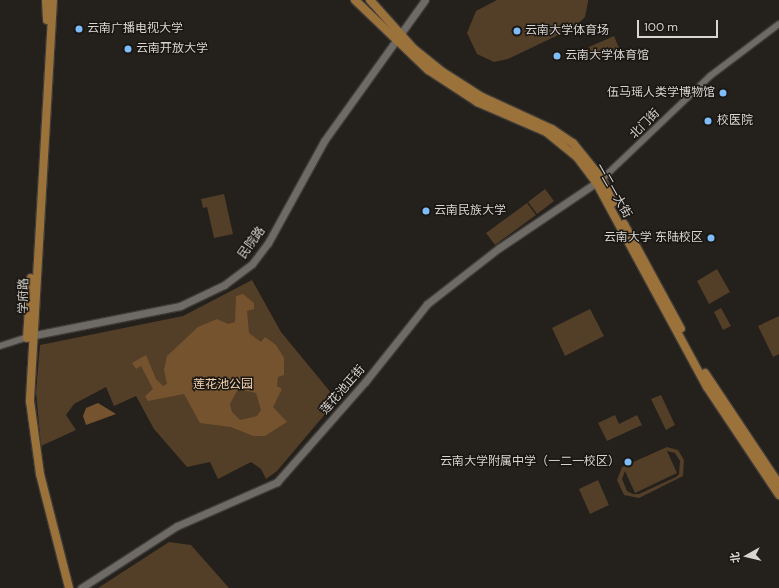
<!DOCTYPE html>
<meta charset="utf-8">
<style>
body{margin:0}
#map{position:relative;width:779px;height:588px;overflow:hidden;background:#24201c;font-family:"DM Sans","Noto Sans SC",sans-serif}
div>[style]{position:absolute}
.green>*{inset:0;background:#533e27}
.water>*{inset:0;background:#75532e}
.roads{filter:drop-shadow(1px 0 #3e3b38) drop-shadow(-1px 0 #3e3b38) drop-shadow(0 1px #3e3b38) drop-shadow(0 -1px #3e3b38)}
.tertiary>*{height:6px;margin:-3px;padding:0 3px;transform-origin:3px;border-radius:3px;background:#6e6a66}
.secondary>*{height:7px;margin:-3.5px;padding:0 3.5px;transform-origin:3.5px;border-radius:3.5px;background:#6e6a66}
.primary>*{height:8px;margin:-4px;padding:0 4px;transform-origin:4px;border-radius:4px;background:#9c723b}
.dots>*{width:11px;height:11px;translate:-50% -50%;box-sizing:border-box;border:2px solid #1a1713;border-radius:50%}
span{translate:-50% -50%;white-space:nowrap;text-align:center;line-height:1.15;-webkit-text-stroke:3px #1a1713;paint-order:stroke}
.poi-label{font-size:12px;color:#d8d5d3}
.left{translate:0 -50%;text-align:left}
.right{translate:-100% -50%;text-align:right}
.street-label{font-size:12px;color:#d8d5d3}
.park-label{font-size:12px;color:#f9d7b4}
.north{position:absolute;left:727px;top:536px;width:40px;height:40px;-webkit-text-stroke:3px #1a1713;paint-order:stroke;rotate:262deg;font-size:11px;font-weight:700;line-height:16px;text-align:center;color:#d8d5d3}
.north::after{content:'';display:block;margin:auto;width:14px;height:18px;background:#d8d5d3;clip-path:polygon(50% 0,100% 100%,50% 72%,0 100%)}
.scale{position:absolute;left:637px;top:20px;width:81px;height:18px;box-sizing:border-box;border:2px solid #d8d5d3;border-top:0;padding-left:5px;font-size:12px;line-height:14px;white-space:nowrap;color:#d8d5d3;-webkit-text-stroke:3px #1a1713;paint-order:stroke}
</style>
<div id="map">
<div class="green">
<div style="clip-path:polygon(497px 0,588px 0,588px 2px,585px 17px,575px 27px,508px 59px,494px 62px,477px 54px,467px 33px,476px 11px)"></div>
<div style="clip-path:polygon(614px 36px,619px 48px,594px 59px,589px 47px)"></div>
<div style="clip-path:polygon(545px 189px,554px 201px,537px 214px,528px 202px)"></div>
<div style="clip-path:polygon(224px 194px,233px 234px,214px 238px,207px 207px,203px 208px,201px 199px)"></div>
<div style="clip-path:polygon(527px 203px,536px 215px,495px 245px,486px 233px)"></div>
<div style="clip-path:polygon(717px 269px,730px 292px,709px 304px,697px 281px)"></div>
<div style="clip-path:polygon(252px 280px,281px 332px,337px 400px,277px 471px,266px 479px,261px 469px,251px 462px,218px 479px,210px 462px,187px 467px,154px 429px,136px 396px,114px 406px,106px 387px,74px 404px,66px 415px,76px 430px,41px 446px,36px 392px,40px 345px,183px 316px)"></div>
<div style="clip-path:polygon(721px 308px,731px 326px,723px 330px,714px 312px)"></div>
<div style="clip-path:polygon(590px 309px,604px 336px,565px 356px,552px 328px)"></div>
<div style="clip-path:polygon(779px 316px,779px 354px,773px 357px,758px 326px)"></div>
<div style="clip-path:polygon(661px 395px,675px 425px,666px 430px,651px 399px)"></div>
<div style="clip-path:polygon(615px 415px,619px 424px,637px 415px,642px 425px,607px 441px,598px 423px)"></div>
<div style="clip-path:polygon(evenodd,667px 447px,678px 450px,684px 460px,683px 476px,639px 498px,624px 495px,617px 480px,622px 467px,667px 447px,667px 451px,675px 453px,680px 461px,679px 474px,676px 477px,639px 494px,633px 494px,627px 491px,622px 479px,625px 471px,635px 493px,677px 473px,667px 451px)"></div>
<div style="clip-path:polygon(598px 480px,609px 505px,590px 514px,579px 489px)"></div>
<div style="clip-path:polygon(169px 542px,191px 545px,229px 588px,98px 588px)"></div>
</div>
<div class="water">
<div style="clip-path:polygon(evenodd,243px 294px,254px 303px,254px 309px,247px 311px,249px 333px,261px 342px,265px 337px,276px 345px,284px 358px,284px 375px,278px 377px,277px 386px,282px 389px,273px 407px,287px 422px,265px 436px,253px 436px,231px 427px,200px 423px,184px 394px,148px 401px,145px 396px,153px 389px,141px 366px,136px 369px,132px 363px,146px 355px,156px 379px,163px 386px,167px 384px,164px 370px,167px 356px,198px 327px,217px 319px,228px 324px,235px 322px,236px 296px,243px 294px,238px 389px,256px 393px,261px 410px,257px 416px,240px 420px,232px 412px,230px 404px,238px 389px)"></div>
<div style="clip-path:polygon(98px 403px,116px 414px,86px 425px,83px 416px,86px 408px)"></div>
</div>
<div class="roads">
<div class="tertiary">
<div style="left:602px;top:179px;width:149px;rotate:-43.6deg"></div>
<div style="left:710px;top:76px;width:86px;rotate:-37deg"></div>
<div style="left:0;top:346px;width:33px;rotate:-18deg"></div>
</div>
<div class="secondary">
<div style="left:35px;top:335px;width:148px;rotate:-11.3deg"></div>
<div style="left:180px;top:306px;width:49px;rotate:-25.5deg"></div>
<div style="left:224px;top:285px;width:35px;rotate:-37deg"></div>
<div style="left:252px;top:264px;width:26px;rotate:-53deg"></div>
<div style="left:268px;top:243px;width:116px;rotate:-61.2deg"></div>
<div style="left:324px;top:141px;width:173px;rotate:-54.4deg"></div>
<div style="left:81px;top:588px;width:114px;rotate:-32.9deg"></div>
<div style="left:177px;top:526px;width:109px;rotate:-23.7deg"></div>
<div style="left:277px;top:482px;width:133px;rotate:-48.7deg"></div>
<div style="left:365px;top:382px;width:100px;rotate:-51.5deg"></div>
<div style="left:427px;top:304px;width:91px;rotate:-37.9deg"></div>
<div style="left:499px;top:248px;width:122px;rotate:-34deg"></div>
</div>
<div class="primary">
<div style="left:46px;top:0;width:20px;rotate:87deg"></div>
<div style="left:53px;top:0;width:402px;rotate:93.3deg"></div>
<div style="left:30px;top:401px;width:74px;rotate:82.2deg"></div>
<div style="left:40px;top:474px;width:118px;rotate:75.7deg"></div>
<div style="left:355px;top:0;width:101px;rotate:43.8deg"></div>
<div style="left:428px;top:70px;width:59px;rotate:33.1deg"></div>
<div style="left:477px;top:102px;width:75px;rotate:23.5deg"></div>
<div style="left:546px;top:132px;width:40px;rotate:39deg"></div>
<div style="left:577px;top:157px;width:31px;rotate:53deg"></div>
<div style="left:596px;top:182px;width:233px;rotate:61.6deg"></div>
<div style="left:707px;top:387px;width:130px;rotate:56.3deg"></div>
<div style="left:370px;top:0;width:64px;rotate:48.1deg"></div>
<div style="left:413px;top:48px;width:38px;rotate:39deg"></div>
<div style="left:443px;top:72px;width:46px;rotate:32.7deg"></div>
<div style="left:482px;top:97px;width:77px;rotate:24.6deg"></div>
<div style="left:552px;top:129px;width:25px;rotate:34deg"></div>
<div style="left:573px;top:143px;width:46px;rotate:51.1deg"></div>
<div style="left:602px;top:179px;width:26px;rotate:65deg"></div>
<div style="left:624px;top:224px;width:119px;rotate:61.5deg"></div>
<div style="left:27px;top:338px;width:60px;rotate:-86.2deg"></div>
<div style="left:705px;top:373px;width:133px;rotate:56.3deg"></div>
</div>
</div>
<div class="dots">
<div style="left:79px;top:29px;background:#7ebdf9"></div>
<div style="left:517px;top:31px;background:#7ebdf9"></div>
<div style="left:128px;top:49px;background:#7ebdf9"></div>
<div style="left:557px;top:56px;background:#7ebdf9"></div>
<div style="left:723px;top:93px;background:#7ebdf9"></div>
<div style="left:708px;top:121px;background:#7ebdf9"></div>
<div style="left:426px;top:211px;background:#7ebdf9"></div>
<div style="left:711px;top:238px;background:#7ebdf9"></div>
<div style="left:628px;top:462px;background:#7ebdf9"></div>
</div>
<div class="poi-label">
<span class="left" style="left:87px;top:29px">云南广播电视大学</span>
<span class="left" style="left:525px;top:31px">云南大学体育场</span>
<span class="left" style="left:136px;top:49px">云南开放大学</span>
<span class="left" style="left:565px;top:56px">云南大学体育馆</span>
<span class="right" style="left:715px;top:93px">伍马瑶人类学博物馆</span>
<span class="left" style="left:717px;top:121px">校医院</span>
<span class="left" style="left:434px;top:211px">云南民族大学</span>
<span class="right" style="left:703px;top:238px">云南大学 东陆校区</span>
<span class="right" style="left:620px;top:462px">云南大学附属中学（一二一校区）</span>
</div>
<div class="street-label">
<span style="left:645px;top:124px;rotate:-45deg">北门街</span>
<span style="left:613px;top:191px;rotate:60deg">一二一大街</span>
<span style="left:252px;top:243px;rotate:-54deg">民院路</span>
<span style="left:24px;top:296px;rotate:-89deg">学府路</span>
<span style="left:343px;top:390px;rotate:-49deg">莲花池正街</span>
</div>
<div class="park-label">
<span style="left:223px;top:385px">莲花池公园</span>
</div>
<div class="north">北</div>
<div class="scale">100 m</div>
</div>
